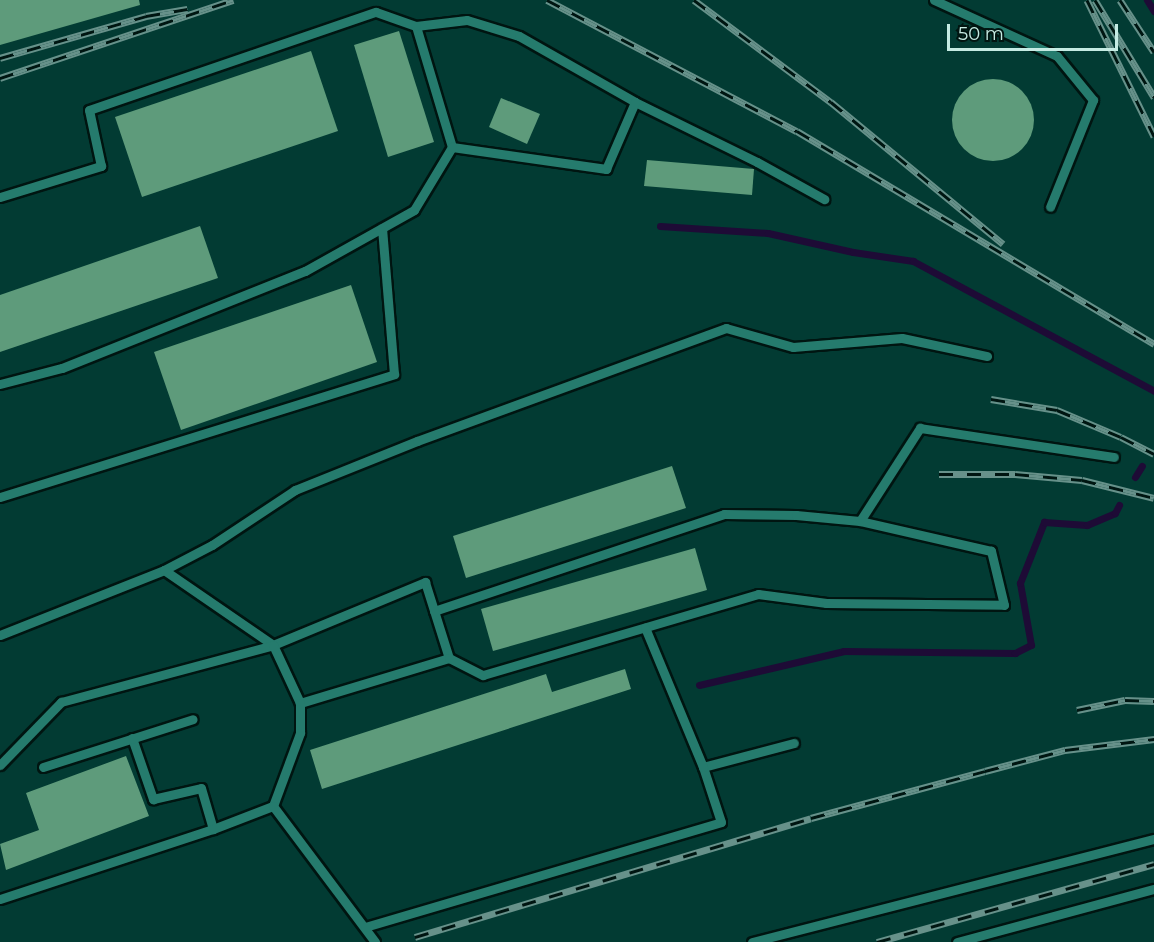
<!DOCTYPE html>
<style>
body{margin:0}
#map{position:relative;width:1154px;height:942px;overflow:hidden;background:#003029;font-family:Montserrat,sans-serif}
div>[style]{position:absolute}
.built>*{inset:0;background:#023b33}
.stream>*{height:7px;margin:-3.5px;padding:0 3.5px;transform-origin:3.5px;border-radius:3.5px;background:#1e0b36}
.building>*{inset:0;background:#5e9b7b}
.round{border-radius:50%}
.roads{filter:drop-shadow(2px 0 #001511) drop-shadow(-2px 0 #001511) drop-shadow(0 2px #001511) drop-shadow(0 -2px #001511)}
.service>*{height:9px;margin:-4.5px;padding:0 4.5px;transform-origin:4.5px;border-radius:4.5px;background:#257b6d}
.rail>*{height:7px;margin-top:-3.5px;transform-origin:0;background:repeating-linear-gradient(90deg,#001511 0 14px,#67918a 0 28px);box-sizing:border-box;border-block:2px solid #67918a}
span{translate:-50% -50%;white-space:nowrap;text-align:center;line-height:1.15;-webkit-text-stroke:6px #001511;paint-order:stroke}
.scale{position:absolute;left:947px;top:24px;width:171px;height:27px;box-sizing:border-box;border:3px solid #c5ebe3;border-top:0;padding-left:8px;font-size:18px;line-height:21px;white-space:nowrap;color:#c5ebe3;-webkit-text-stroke:4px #001511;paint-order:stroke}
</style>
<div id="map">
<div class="built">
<div style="clip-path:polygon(0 0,1154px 0,1154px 942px,0 942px)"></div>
</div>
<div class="stream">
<div style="left:1147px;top:0;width:13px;rotate:58deg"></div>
<div style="left:660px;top:226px;width:108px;rotate:3.7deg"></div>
<div style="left:768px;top:233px;width:87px;rotate:12.6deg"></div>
<div style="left:853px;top:252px;width:61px;rotate:8.5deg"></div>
<div style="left:913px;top:261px;width:274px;rotate:28.3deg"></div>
<div style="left:1135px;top:477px;width:13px;rotate:-58deg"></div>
<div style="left:699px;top:685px;width:149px;rotate:-13.2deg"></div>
<div style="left:844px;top:651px;width:171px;rotate:0.7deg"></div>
<div style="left:1015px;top:653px;width:18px;rotate:-27deg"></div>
<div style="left:1031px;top:645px;width:63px;rotate:-100.1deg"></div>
<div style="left:1020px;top:583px;width:66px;rotate:-68.5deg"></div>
<div style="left:1044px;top:522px;width:43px;rotate:4deg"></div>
<div style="left:1087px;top:525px;width:30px;rotate:-23deg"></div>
<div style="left:1115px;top:513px;width:9px;rotate:-63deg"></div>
</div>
<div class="building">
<div style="clip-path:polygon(0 0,139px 0,140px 5px,0 45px)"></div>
<div style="clip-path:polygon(399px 31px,434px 142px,388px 157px,354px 45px)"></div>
<div style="clip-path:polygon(311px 51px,338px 131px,142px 197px,115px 117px)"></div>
<div class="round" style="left:952px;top:79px;width:82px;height:82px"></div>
<div style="clip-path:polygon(501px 98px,540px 114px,527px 144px,489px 127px)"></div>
<div style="clip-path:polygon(647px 160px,754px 169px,752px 195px,644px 186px)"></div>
<div style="clip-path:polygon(200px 226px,218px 278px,0 352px,0 295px)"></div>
<div style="clip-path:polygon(351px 285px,377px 362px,181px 430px,154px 352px)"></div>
<div style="clip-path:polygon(672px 466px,686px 508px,466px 578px,453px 536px)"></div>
<div style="clip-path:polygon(695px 548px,707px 590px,493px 651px,481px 609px)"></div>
<div style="clip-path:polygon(625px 669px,631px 689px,322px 789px,310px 750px,546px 674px,552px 692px)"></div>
<div style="clip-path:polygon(126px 756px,149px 816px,6px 870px,0 844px,39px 830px,26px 793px)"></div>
</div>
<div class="roads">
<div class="service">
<div style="left:934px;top:0;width:135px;rotate:24.5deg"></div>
<div style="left:1057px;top:56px;width:57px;rotate:50.7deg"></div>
<div style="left:1093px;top:100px;width:115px;rotate:111.9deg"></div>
<div style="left:452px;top:147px;width:126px;rotate:-106.6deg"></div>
<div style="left:416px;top:26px;width:51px;rotate:-6.7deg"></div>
<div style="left:467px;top:20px;width:54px;rotate:17.1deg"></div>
<div style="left:519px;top:36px;width:133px;rotate:29.6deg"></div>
<div style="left:635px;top:102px;width:136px;rotate:26.2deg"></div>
<div style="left:757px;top:162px;width:77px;rotate:28.9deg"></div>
<div style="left:0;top:197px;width:106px;rotate:-17.1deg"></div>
<div style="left:101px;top:166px;width:57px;rotate:-102.1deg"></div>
<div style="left:89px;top:110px;width:303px;rotate:-18.9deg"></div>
<div style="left:376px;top:12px;width:42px;rotate:19.3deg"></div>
<div style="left:0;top:384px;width:64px;rotate:-14.5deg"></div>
<div style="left:62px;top:368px;width:262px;rotate:-21.8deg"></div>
<div style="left:305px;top:271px;width:125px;rotate:-29.2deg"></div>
<div style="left:414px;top:210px;width:74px;rotate:-58.9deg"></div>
<div style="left:452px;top:147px;width:156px;rotate:8.1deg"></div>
<div style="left:606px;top:169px;width:73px;rotate:-66.6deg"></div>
<div style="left:0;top:497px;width:413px;rotate:-17.3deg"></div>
<div style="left:394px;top:374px;width:146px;rotate:-94.7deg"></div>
<div style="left:164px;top:570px;width:54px;rotate:-27.5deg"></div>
<div style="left:212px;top:545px;width:100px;rotate:-33.5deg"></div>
<div style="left:295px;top:490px;width:131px;rotate:-21.9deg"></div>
<div style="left:417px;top:441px;width:329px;rotate:-20.1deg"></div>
<div style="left:726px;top:328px;width:70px;rotate:15.8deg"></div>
<div style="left:793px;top:347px;width:109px;rotate:-4.7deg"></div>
<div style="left:902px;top:338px;width:87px;rotate:12deg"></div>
<div style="left:434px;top:611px;width:306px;rotate:-18.5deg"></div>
<div style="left:724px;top:514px;width:72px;rotate:0.8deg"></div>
<div style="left:796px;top:515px;width:64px;rotate:5.4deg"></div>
<div style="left:0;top:635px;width:176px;rotate:-21.6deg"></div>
<div style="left:164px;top:570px;width:132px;rotate:34.5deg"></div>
<div style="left:273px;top:645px;width:165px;rotate:-22.5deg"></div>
<div style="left:425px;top:582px;width:80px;rotate:72.5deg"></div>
<div style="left:449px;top:658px;width:156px;rotate:163.2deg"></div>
<div style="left:449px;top:658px;width:38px;rotate:27deg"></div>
<div style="left:483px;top:675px;width:287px;rotate:-16.4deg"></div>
<div style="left:758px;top:594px;width:69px;rotate:7.5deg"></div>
<div style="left:826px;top:603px;width:178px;rotate:0.6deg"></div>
<div style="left:1004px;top:605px;width:56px;rotate:-103.5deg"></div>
<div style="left:991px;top:551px;width:134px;rotate:-167.1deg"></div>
<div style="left:860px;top:521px;width:111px;rotate:-57.2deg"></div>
<div style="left:920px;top:428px;width:196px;rotate:8.5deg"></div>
<div style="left:132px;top:738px;width:65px;rotate:71deg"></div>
<div style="left:153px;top:799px;width:49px;rotate:-12.9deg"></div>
<div style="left:201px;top:788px;width:43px;rotate:73.7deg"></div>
<div style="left:0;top:765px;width:88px;rotate:-45.9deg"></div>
<div style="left:61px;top:702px;width:220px;rotate:-15deg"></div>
<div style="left:273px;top:645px;width:64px;rotate:65deg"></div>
<div style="left:300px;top:703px;width:30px;rotate:90deg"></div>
<div style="left:300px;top:733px;width:78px;rotate:110.3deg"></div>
<div style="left:43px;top:767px;width:157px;rotate:-17.7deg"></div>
<div style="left:703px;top:767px;width:94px;rotate:-14.8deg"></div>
<div style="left:0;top:899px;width:224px;rotate:-18.2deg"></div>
<div style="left:213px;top:829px;width:64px;rotate:-21deg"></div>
<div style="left:273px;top:806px;width:170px;rotate:53.1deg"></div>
<div style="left:365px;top:927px;width:371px;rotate:-16.4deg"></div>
<div style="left:721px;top:822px;width:58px;rotate:-108.1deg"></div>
<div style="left:703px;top:767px;width:151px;rotate:-112.6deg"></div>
<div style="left:752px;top:942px;width:415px;rotate:-14.4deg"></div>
<div style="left:957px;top:942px;width:204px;rotate:-15.1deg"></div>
</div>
</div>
<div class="rail">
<div style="left:547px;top:0;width:282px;rotate:27.7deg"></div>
<div style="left:797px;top:131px;width:416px;rotate:30.8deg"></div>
<div style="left:694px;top:0;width:171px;rotate:36.7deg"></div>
<div style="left:831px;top:102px;width:223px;rotate:39.5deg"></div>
<div style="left:1087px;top:0;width:152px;rotate:63.8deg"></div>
<div style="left:1095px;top:0;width:114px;rotate:58.7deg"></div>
<div style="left:1120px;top:0;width:62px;rotate:56.8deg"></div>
<div style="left:0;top:58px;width:152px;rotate:-16deg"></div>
<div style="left:146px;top:16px;width:42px;rotate:-9.7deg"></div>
<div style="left:0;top:78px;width:246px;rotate:-18.5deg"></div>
<div style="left:991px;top:399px;width:67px;rotate:9.5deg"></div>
<div style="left:1057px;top:410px;width:69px;rotate:22.9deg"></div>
<div style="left:1121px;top:437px;width:37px;rotate:27deg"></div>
<div style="left:939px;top:474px;width:76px"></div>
<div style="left:1015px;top:474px;width:67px;rotate:5.1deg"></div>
<div style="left:1082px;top:480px;width:74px;rotate:14deg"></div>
<div style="left:1077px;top:710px;width:49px;rotate:-11.8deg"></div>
<div style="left:1125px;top:700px;width:29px;rotate:2deg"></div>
<div style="left:415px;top:937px;width:413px;rotate:-16.7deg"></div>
<div style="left:811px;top:818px;width:180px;rotate:-15.1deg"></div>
<div style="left:985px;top:771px;width:83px;rotate:-14.7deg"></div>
<div style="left:1065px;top:750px;width:90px;rotate:-7deg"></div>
<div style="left:877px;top:942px;width:288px;rotate:-15.7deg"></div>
</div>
<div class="scale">50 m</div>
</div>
